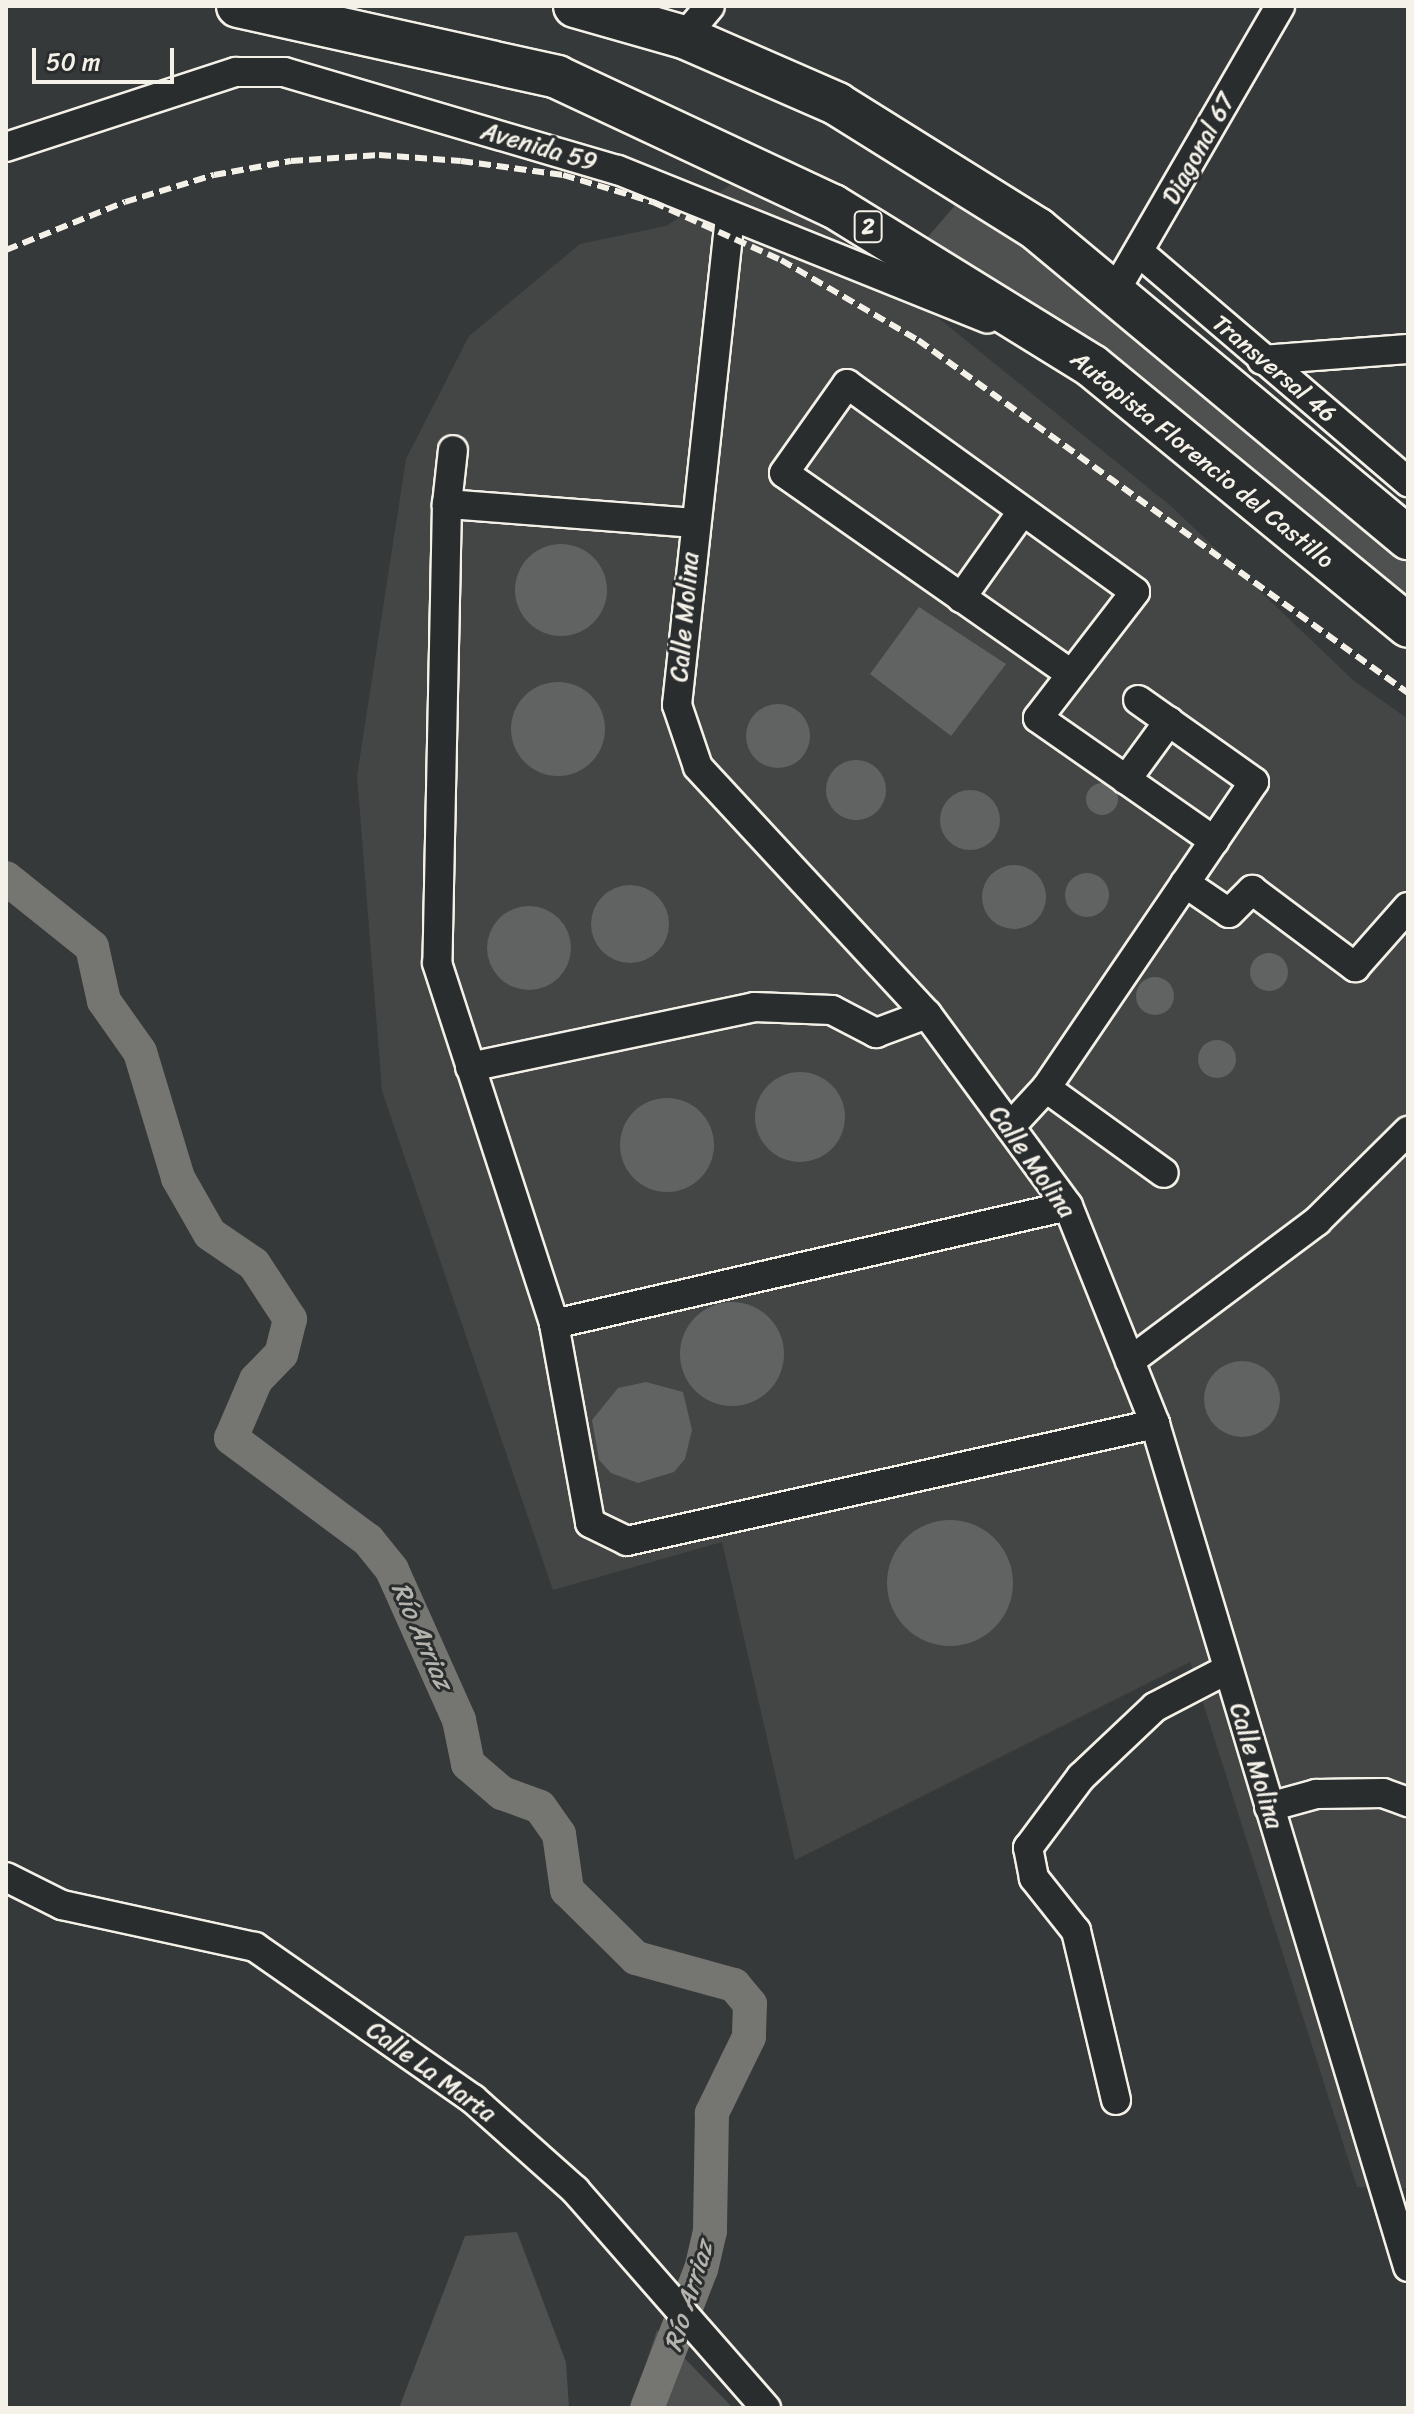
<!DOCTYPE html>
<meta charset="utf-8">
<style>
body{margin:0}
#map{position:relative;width:1414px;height:2414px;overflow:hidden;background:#363939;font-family:Sriracha,sans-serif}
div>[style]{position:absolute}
.built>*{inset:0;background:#434645}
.green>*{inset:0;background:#4e514f}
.river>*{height:34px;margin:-17px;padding:0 17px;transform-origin:17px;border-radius:17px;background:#757572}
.building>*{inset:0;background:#616362}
.round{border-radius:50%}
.roads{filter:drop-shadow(2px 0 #f4f1e8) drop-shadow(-2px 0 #f4f1e8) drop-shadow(0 2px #f4f1e8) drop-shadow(0 -2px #f4f1e8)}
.minor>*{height:28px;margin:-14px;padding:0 14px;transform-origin:14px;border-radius:14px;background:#2a2d2e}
.highway>*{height:42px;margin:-21px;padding:0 21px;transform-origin:21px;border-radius:21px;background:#2a2d2e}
.rail>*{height:6px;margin-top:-3px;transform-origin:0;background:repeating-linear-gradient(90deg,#f4f1e8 0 12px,transparent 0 18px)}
span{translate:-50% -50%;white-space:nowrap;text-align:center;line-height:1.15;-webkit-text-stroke:6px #2a2d2e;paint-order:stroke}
.shield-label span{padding:2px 6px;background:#2a2d2e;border:2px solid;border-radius:6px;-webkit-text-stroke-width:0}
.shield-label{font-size:22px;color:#f4f1e8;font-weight:700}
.street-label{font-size:24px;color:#f4f1e8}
.water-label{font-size:26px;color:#b4b3ad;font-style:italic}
.frame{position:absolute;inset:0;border:8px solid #f4f1e8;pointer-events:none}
.scale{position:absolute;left:32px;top:48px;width:142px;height:36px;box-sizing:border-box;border:4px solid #f4f1e8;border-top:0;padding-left:10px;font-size:24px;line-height:28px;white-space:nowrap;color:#f4f1e8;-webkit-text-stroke:6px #2a2d2e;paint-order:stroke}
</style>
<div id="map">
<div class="built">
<div style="clip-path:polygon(732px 184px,832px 232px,1172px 507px,1353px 680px,1408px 719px,1408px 2188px,1357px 2187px,1190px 1662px,795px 1860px,722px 1542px,553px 1590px,382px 1091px,357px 776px,406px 459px,469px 336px,580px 244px,666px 226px)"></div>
</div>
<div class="green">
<div style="clip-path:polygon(971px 187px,1408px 538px,1408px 626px,912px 255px)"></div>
<div style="clip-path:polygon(517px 2232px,566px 2362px,569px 2408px,399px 2408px,465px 2236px)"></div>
<div style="clip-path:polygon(657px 2330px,733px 2408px,631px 2408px)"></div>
</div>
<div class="river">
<div style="left:6px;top:878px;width:110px;rotate:38.7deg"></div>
<div style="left:92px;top:947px;width:55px;rotate:77.5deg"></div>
<div style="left:104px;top:1001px;width:62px;rotate:54.8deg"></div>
<div style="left:140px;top:1052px;width:132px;rotate:73.2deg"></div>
<div style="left:178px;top:1178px;width:64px;rotate:60.3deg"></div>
<div style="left:210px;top:1234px;width:53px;rotate:34.3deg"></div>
<div style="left:254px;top:1264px;width:66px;rotate:56.8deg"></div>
<div style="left:290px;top:1319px;width:36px;rotate:104deg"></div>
<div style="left:281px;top:1354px;width:36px;rotate:134deg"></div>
<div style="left:256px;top:1380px;width:63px;rotate:113.3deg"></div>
<div style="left:231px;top:1438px;width:171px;rotate:36.7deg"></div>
<div style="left:368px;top:1540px;width:38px;rotate:51deg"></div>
<div style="left:392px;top:1570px;width:164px;rotate:65.9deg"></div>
<div style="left:459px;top:1720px;width:45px;rotate:78.4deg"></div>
<div style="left:468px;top:1764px;width:45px;rotate:40.5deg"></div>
<div style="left:502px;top:1793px;width:40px;rotate:20.2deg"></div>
<div style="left:540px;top:1807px;width:33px;rotate:55deg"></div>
<div style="left:559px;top:1834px;width:57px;rotate:81.9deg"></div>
<div style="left:567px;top:1890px;width:97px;rotate:44.6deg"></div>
<div style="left:636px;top:1958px;width:102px;rotate:15.4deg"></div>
<div style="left:734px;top:1985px;width:25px;rotate:50deg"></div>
<div style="left:750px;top:2004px;width:33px;rotate:92deg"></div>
<div style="left:749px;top:2037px;width:85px;rotate:116deg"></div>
<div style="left:712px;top:2113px;width:118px;rotate:91deg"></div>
<div style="left:710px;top:2231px;width:39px;rotate:103deg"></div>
<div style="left:701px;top:2269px;width:149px;rotate:111.2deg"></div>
</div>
<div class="building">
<div class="round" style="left:515px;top:544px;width:92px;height:92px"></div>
<div style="clip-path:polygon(919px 607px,1006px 664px,951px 736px,870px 674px)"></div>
<div class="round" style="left:511px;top:682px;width:94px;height:94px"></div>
<div class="round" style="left:746px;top:704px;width:64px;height:64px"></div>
<div class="round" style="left:826px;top:760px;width:60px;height:60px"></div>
<div class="round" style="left:1086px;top:783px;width:32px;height:32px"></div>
<div class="round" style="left:940px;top:790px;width:60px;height:60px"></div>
<div class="round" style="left:982px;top:865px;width:64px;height:64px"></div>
<div class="round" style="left:1065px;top:873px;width:44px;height:44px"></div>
<div class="round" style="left:591px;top:885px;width:78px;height:78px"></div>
<div class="round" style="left:487px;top:906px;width:84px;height:84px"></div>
<div class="round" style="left:1250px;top:953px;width:38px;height:38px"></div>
<div class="round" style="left:1136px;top:977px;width:38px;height:38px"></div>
<div class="round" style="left:1198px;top:1040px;width:38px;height:38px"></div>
<div class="round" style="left:755px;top:1072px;width:90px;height:90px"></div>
<div class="round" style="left:620px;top:1098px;width:94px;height:94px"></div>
<div class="round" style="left:680px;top:1302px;width:104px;height:104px"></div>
<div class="round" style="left:1204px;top:1361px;width:76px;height:76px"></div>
<div style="clip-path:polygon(646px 1382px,683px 1392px,692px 1430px,685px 1459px,674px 1472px,638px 1483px,611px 1473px,599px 1460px,592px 1420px,618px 1388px)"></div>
<div class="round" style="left:887px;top:1520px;width:126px;height:126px"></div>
</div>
<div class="roads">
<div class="minor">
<div style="left:684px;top:37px;width:40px;rotate:-50deg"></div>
<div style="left:6px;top:147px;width:242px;rotate:-18.1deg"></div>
<div style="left:236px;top:72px;width:48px"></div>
<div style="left:284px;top:72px;width:348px;rotate:16.4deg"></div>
<div style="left:618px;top:170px;width:398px;rotate:21.9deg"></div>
<div style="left:730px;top:217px;width:491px;rotate:96.2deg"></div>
<div style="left:677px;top:705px;width:65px;rotate:71.3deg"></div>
<div style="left:698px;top:767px;width:337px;rotate:47.2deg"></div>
<div style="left:927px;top:1014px;width:238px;rotate:53.7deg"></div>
<div style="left:1068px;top:1206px;width:235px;rotate:68.2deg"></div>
<div style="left:1155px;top:1424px;width:880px;rotate:73.29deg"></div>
<div style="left:1140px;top:253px;width:353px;rotate:40.5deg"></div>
<div style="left:1115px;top:291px;width:329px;rotate:-59.9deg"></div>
<div style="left:1262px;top:360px;width:146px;rotate:-4.3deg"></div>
<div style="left:447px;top:504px;width:54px;rotate:-83.7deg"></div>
<div style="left:694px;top:523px;width:248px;rotate:-175.6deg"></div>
<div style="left:447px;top:504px;width:459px;rotate:91.2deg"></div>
<div style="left:437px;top:963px;width:379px;rotate:72deg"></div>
<div style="left:554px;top:1324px;width:202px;rotate:79.7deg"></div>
<div style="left:590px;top:1523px;width:41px;rotate:25.9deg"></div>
<div style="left:627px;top:1541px;width:541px;rotate:-12.49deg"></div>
<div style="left:961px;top:598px;width:105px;rotate:-54.7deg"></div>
<div style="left:1071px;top:674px;width:350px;rotate:-145deg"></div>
<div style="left:784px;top:473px;width:109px;rotate:-54.7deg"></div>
<div style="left:847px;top:384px;width:355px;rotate:35.8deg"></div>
<div style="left:1135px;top:592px;width:159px;rotate:127.6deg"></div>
<div style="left:1038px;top:718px;width:215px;rotate:34.9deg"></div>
<div style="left:1126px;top:780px;width:73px;rotate:-53.9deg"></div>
<div style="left:1185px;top:883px;width:53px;rotate:34.3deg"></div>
<div style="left:1229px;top:913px;width:33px;rotate:-45deg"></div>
<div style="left:1252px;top:890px;width:129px;rotate:36.8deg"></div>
<div style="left:1355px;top:967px;width:80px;rotate:-48.5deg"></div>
<div style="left:470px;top:1067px;width:290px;rotate:-11.9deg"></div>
<div style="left:754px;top:1007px;width:78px;rotate:2.2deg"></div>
<div style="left:832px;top:1010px;width:50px;rotate:27.6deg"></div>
<div style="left:876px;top:1033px;width:54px;rotate:-20.4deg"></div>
<div style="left:1046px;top:1088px;width:145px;rotate:35.8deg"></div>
<div style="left:1010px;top:1127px;width:53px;rotate:-47.3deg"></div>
<div style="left:1046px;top:1088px;width:370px;rotate:-55.8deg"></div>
<div style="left:1254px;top:782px;width:142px;rotate:-144.7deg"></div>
<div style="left:554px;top:1324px;width:527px;rotate:-12.93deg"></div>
<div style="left:1130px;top:1361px;width:234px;rotate:-36.8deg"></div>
<div style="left:1317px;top:1221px;width:128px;rotate:-44.7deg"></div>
<div style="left:1269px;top:1807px;width:49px;rotate:-15.5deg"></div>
<div style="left:1316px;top:1794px;width:67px;rotate:-0.9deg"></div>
<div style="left:1383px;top:1793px;width:27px;rotate:20deg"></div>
<div style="left:6px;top:1877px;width:63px;rotate:26.6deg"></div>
<div style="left:62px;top:1905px;width:198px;rotate:12.3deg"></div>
<div style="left:255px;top:1947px;width:266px;rotate:34.9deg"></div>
<div style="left:473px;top:2099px;width:137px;rotate:41.7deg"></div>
<div style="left:575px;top:2190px;width:290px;rotate:48.8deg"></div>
<div style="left:1116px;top:2100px;width:174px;rotate:-103.3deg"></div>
<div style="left:1076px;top:1931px;width:68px;rotate:-128.4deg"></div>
<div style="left:1034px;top:1878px;width:31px;rotate:-101deg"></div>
<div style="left:1028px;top:1848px;width:89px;rotate:-53.3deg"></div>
<div style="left:1081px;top:1777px;width:102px;rotate:-43.4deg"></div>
<div style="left:1155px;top:1707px;width:80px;rotate:-27.5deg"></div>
</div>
<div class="highway">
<div style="left:238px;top:6px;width:327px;rotate:12.5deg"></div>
<div style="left:557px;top:77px;width:305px;rotate:25.1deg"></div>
<div style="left:833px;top:206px;width:304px;rotate:31.7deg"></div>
<div style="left:1092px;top:366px;width:409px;rotate:39.4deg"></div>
<div style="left:575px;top:6px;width:113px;rotate:15.9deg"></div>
<div style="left:684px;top:37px;width:167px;rotate:23.6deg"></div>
<div style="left:837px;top:104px;width:236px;rotate:32deg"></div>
<div style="left:1037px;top:229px;width:483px;rotate:39.8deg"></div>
</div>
</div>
<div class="rail">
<div style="left:6px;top:250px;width:128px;rotate:-22deg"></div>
<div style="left:125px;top:202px;width:93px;rotate:-16.9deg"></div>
<div style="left:214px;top:175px;width:78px;rotate:-10.3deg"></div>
<div style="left:291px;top:161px;width:88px;rotate:-3.9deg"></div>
<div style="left:379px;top:155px;width:82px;rotate:4.2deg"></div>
<div style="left:461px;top:161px;width:103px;rotate:7.8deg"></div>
<div style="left:563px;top:175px;width:94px;rotate:16.7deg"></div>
<div style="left:653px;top:202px;width:141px;rotate:24.4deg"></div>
<div style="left:781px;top:260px;width:159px;rotate:30.3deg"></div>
<div style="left:918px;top:340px;width:604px;rotate:35.77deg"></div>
</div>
<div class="shield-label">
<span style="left:868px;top:227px">2</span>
</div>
<div class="street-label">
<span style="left:539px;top:147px;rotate:16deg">Avenida 59</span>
<span style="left:1199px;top:149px;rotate:-61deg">Diagonal 67</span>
<span style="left:1274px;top:369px;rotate:40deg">Transversal 46</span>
<span style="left:1202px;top:460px;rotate:39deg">Autopista Florencio del Castillo</span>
<span style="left:685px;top:617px;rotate:-85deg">Calle Molina</span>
<span style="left:1032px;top:1162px;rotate:55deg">Calle Molina</span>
<span style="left:1256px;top:1766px;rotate:73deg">Calle Molina</span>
<span style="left:431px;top:2072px;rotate:36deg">Calle La Marta</span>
</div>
<div class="water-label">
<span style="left:422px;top:1636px;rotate:66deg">Río Arriaz</span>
<span style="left:689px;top:2296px;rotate:-73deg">Río Arriaz</span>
</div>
<div class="frame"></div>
<div class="scale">50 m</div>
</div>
